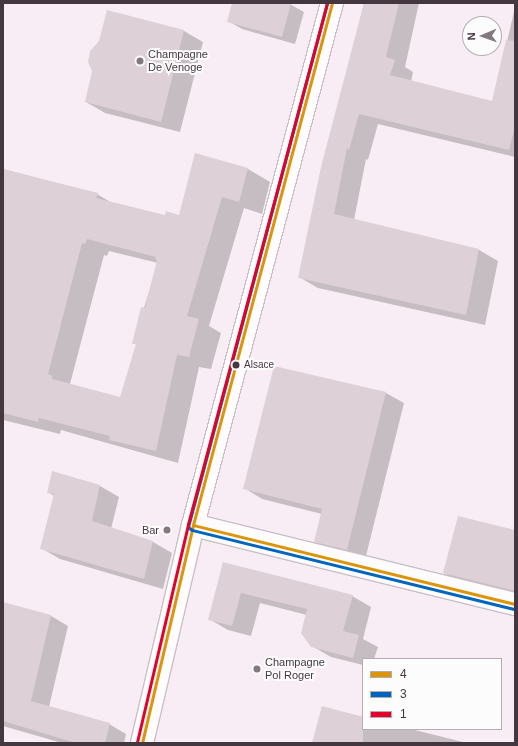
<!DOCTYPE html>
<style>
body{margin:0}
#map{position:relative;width:518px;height:746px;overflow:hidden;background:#f8edf4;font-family:Helvetica,sans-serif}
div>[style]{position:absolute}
.shadow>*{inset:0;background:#0003}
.building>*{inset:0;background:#ddd0d6}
.roads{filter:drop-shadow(1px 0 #cabfc6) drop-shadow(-1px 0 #cabfc6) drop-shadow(0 1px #cabfc6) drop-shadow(0 -1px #cabfc6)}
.street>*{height:22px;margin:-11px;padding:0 11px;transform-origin:11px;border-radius:11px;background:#fefcfd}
.secondary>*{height:22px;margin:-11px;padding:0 11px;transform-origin:11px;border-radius:11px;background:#fefcfd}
.bus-1>*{height:3px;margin:-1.5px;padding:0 1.5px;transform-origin:1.5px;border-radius:1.5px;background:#dc950a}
.bus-2>*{height:3px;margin:-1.5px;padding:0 1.5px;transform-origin:1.5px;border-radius:1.5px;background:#0065bd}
.bus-3>*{height:3px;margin:-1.5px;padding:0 1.5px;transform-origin:1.5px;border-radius:1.5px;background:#e4002b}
.dots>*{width:11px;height:11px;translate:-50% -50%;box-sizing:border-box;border:2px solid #fcfcfc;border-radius:50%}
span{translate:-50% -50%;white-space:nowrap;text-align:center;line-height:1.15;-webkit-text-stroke:4px #fcfcfc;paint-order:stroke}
.bus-label{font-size:10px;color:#453740}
.left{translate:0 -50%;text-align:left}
.poi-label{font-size:11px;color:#453740}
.right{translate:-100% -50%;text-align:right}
.frame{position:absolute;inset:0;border:4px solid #453740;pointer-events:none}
.legend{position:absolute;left:362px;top:658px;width:140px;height:72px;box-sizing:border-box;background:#fcfcfc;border:1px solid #b3adb1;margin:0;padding:5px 7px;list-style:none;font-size:12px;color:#453740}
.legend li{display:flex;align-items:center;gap:8px;height:20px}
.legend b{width:20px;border:1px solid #b3adb1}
.north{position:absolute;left:462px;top:16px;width:40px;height:40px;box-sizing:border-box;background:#fcfcfc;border:1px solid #b3adb1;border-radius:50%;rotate:268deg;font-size:11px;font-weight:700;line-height:16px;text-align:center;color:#453740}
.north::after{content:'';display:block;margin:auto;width:14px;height:18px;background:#84777f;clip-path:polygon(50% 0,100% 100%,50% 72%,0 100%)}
</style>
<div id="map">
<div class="shadow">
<div style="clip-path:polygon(233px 3px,288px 3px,304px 12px,295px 44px,242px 29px,228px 21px)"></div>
<div style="clip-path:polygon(364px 3px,419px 3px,405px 67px,413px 72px,411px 82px,493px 103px,515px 7px,515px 157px,378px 124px,368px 160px,366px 159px,354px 220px,479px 250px,498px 261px,485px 325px,318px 288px,299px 277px)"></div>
<div style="clip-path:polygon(108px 11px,184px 31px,203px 42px,180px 132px,105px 113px,86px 102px)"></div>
<div style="clip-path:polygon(evenodd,195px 154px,248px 169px,270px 182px,262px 214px,244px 208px,209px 326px,221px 333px,211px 369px,199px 367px,178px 463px,61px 430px,60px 434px,3px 420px,3px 169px,97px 194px,112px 203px,166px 217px,180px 216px,195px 154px,109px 251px,158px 263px,133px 343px,137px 345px,121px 398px,70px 384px,104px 255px,107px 256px,109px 251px)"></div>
<div style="clip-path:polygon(386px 393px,404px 403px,365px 560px,334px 552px,315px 541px,322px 514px,262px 499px,244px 488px)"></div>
<div style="clip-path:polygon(100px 486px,119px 497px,111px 529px,153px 542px,172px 553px,163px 589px,60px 559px,41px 548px,54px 496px,48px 492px)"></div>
<div style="clip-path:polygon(515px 531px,515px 595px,458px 581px,444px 573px)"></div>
<div style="clip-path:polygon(223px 564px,352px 596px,371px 607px,363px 639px,378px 647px,374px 659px,363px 659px,363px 665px,331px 657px,312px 646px,307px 615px,260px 603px,251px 636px,228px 630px,209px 619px)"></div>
<div style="clip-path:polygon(3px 603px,51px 616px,68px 626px,49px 707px,109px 724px,126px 734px,124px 743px,62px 743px,3px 726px)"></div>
<div style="clip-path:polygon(322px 707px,363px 717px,363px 729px,411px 729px,467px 743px,313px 743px)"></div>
</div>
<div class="building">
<div style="clip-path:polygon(232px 3px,291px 3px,282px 37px,227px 22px)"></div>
<div style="clip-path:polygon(364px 3px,399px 3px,386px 57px,395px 60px,390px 75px,492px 101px,506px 40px,515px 41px,515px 127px,509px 150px,359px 114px,349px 150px,347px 148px,334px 214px,479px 249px,466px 315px,298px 278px,321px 167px)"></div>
<div style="clip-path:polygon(107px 10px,184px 30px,161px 122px,85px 102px,92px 71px,88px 62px,90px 51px,99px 41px)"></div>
<div style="clip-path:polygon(evenodd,195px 153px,248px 168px,239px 202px,222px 197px,187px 316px,199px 319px,189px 357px,177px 355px,156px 451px,109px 440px,110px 436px,39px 418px,38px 422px,3px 413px,3px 169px,98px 193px,96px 198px,165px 215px,166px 211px,179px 215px,195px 153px,87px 239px,156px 257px,155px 259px,157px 260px,145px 308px,141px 307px,132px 344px,136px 344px,120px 397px,52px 379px,52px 376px,48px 374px,82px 243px,85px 244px,87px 239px)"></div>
<div style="clip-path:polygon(274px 366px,386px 392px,347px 550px,314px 542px,322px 509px,243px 489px)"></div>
<div style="clip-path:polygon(52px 471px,100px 485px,92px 521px,153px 541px,144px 579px,40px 549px,54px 494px,47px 493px)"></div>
<div style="clip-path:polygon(458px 516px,515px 530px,515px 591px,443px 573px)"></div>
<div style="clip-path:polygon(223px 562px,353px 595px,343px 631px,359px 635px,353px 658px,311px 647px,301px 633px,307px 609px,241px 593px,232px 626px,208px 620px)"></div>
<div style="clip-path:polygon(3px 602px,51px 615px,31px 701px,110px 723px,105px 743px,76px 743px,3px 721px)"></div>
<div style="clip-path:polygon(322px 706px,363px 717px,363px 743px,312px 743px)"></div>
</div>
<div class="roads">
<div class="street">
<div style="left:193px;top:525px;width:332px;rotate:13.8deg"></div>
</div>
<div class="secondary">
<div style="left:142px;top:743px;width:224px;rotate:-76.8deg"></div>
<div style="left:193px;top:525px;width:540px;rotate:-75.09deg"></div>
</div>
</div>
<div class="bus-1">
<div style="left:193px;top:525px;width:332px;rotate:13.8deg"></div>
<div style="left:142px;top:743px;width:224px;rotate:-76.8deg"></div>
<div style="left:193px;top:525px;width:540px;rotate:-75.09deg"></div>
</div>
<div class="bus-2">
<div style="left:327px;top:3px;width:542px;rotate:104.86deg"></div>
<div style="left:188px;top:527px;width:5px;rotate:37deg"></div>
<div style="left:192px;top:530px;width:332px;rotate:13.8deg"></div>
</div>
<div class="bus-3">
<div style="left:137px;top:742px;width:224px;rotate:-76.8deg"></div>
<div style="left:188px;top:524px;width:539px;rotate:-75.06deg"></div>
</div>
<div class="dots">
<div style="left:140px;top:61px;background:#84777f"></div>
<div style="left:236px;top:365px;background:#453740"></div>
<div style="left:167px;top:530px;background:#84777f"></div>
<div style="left:257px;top:669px;background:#84777f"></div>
</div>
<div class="bus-label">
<span class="left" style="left:244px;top:365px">Alsace</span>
</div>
<div class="poi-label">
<span class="left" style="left:148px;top:61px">Champagne<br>De Venoge</span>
<span class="right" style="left:159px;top:530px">Bar</span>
<span class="left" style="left:265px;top:669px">Champagne<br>Pol Roger</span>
</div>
<div class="frame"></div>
<ul class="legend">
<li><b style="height:5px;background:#dc950a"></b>4</li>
<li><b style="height:5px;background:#0065bd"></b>3</li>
<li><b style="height:5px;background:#e4002b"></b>1</li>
</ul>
<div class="north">N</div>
</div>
